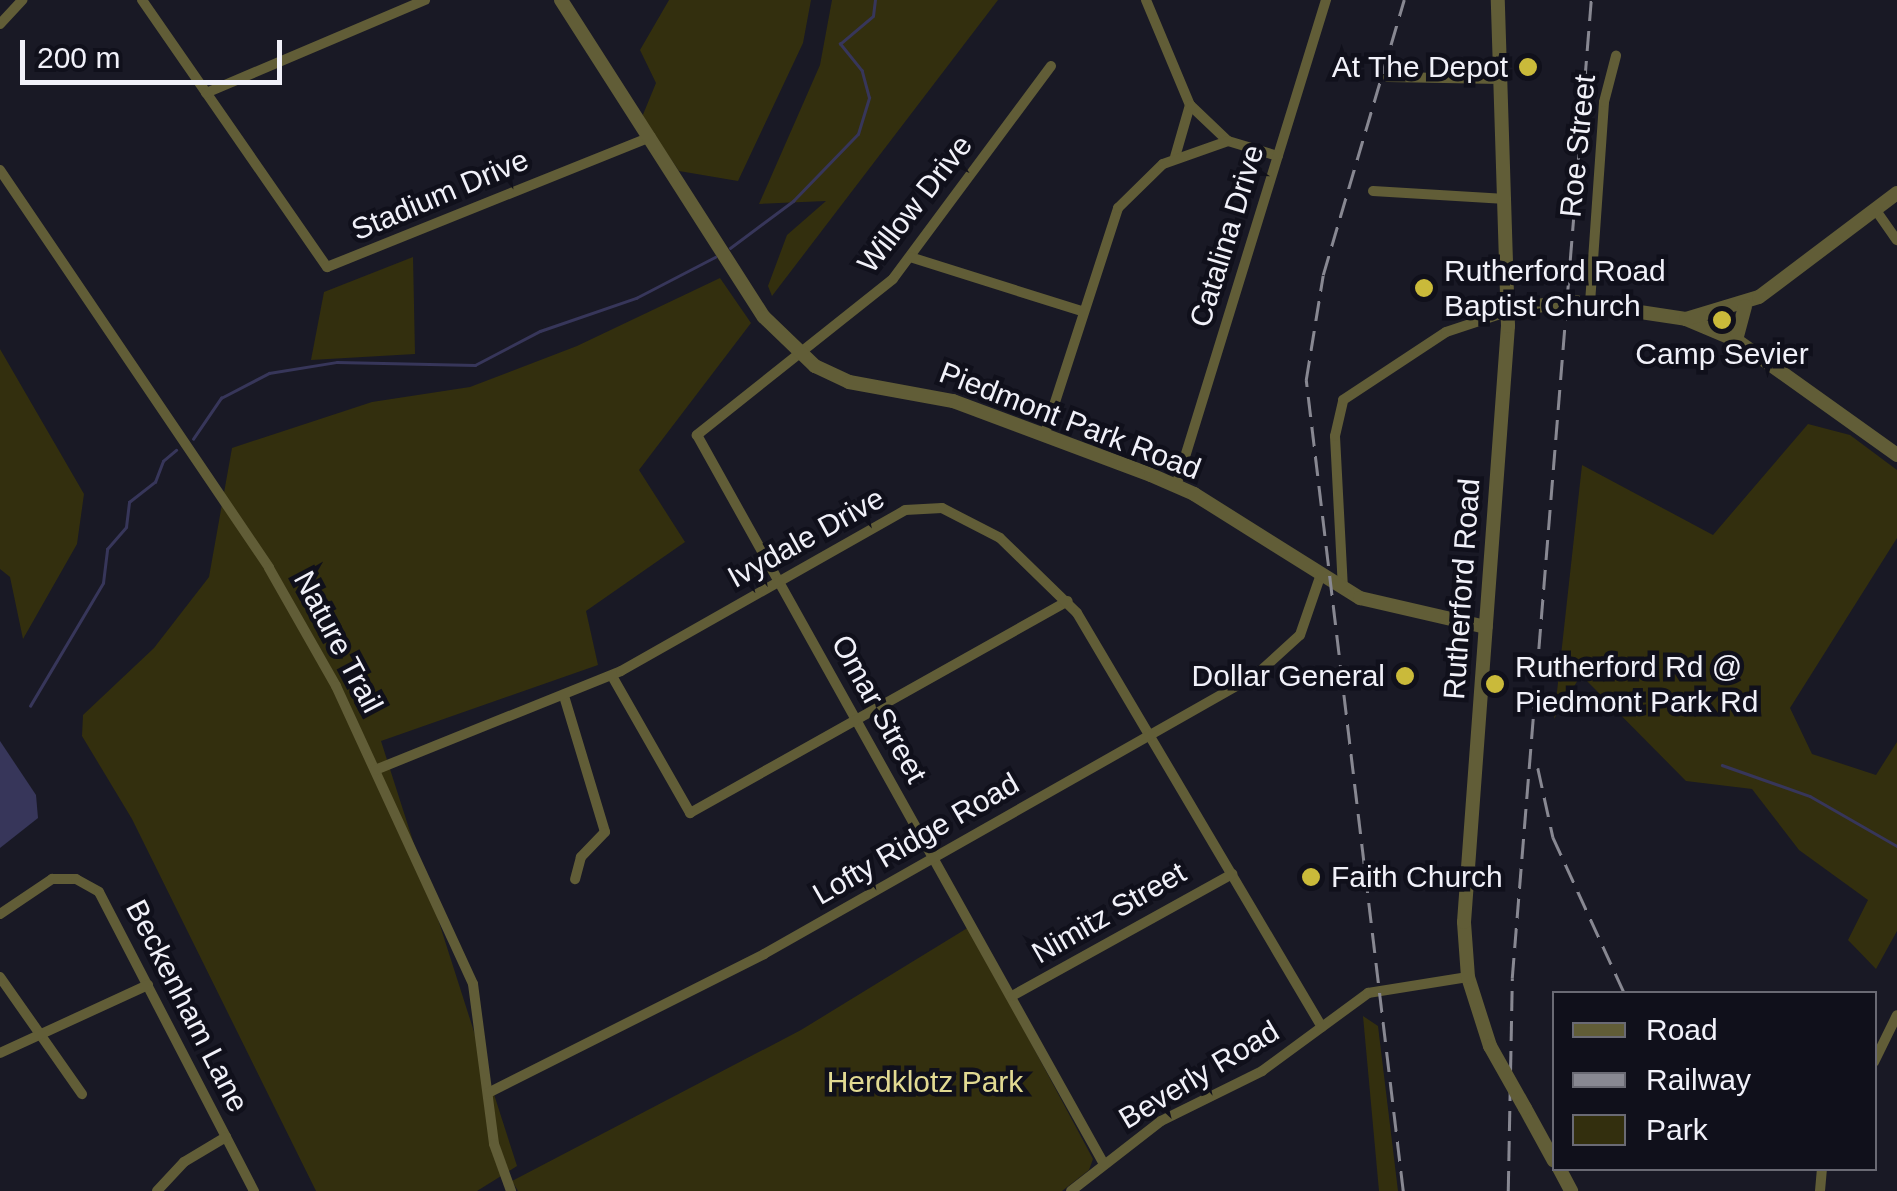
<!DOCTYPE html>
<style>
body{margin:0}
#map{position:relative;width:1897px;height:1191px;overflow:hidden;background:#191925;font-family:Helvetica,sans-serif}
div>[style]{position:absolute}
.green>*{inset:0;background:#332f0e}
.water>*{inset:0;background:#37365a}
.stream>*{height:2.5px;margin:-1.25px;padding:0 1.25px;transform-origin:1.25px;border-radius:1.25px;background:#37365a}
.minor>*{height:10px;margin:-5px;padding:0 5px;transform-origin:5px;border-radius:5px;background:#615d37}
.tertiary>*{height:14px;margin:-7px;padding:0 7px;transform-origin:7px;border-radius:7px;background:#615d37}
.rail>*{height:2.5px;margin-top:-1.25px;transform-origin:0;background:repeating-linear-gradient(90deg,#888892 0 20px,transparent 0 30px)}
.tertiary-bridge>*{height:14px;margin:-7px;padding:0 7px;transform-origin:7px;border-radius:7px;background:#615d37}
.dots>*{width:28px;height:28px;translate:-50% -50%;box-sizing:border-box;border:5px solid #10101b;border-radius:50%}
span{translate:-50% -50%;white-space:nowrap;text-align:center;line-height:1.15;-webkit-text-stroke:9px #10101b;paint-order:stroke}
.poi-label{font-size:30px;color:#f1f1f9}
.right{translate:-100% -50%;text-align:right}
.left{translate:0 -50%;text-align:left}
.street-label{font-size:30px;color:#f1f1f9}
.park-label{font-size:30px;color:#e2da92}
.legend{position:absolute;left:1552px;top:991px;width:325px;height:180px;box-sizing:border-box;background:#10101b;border:2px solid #6a6a74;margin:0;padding:12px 18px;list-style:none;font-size:30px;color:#f1f1f9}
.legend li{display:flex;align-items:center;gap:20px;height:50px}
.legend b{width:50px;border:2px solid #6a6a74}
.scale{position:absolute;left:20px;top:40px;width:262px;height:45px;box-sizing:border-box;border:5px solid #f1f1f9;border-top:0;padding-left:12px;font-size:30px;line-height:35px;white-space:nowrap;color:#f1f1f9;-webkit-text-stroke:8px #10101b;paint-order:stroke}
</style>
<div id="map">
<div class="green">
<div style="clip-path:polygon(669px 0,811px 0,803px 43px,738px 181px,679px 171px,642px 117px,656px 83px,640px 50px)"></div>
<div style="clip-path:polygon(832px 0,998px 0,772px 296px,768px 286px,787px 235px,826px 201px,759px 204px,820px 65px)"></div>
<div style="clip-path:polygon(413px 257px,415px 354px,311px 360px,324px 292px)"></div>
<div style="clip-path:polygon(720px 278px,751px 323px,639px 470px,685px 542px,586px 611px,598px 665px,381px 741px,517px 1166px,477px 1191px,316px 1191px,132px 819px,82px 736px,83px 715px,154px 648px,209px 577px,232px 448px,372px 402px,470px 387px,577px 346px)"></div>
<div style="clip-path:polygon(0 349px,84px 494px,77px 544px,23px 639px,10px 577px,0 569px)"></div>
<div style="clip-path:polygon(1808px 424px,1850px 435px,1897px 470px,1897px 538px,1790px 708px,1812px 754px,1876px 775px,1897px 742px,1897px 931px,1876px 969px,1848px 940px,1868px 900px,1799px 850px,1752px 789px,1686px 781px,1581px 675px,1554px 719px,1582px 465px,1713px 535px)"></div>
<div style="clip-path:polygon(969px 927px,1093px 1159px,1089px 1170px,1062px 1191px,518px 1191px,512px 1181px,801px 1030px)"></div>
<div style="clip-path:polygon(1363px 1016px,1378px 1026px,1398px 1191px,1379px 1191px)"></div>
</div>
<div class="water">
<div style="clip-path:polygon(0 741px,36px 795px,38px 818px,0 848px)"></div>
</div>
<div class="stream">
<div style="left:730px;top:248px;width:79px;rotate:-36.7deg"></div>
<div style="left:793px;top:201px;width:93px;rotate:-45.9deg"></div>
<div style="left:858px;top:134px;width:38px;rotate:-73deg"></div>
<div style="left:869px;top:98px;width:28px;rotate:-105deg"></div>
<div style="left:862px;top:71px;width:35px;rotate:-129deg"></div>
<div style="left:840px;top:44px;width:43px;rotate:-40.3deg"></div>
<div style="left:873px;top:16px;width:16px;rotate:-83deg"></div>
<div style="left:193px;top:439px;width:50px;rotate:-55.7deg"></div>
<div style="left:221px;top:398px;width:54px;rotate:-27.5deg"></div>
<div style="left:269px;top:373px;width:69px;rotate:-9.2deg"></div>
<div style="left:337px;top:362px;width:138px;rotate:1.2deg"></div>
<div style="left:475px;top:365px;width:73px;rotate:-27.6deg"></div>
<div style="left:540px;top:331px;width:102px;rotate:-19deg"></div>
<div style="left:636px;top:298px;width:89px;rotate:-27.4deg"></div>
<div style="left:30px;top:706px;width:143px;rotate:-59.3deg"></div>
<div style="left:103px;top:583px;width:34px;rotate:-83deg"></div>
<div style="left:107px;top:549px;width:29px;rotate:-49deg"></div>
<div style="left:126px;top:527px;width:25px;rotate:-83deg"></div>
<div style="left:129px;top:502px;width:33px;rotate:-38deg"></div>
<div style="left:155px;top:482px;width:22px;rotate:-69deg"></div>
<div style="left:163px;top:461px;width:17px;rotate:-40deg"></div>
<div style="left:1722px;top:765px;width:93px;rotate:19.4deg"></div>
<div style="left:1810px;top:796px;width:100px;rotate:29.9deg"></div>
</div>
<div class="minor">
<div style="left:142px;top:0;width:325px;rotate:55.3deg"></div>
<div style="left:327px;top:267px;width:349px;rotate:-21.9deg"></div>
<div style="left:1146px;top:0;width:114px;rotate:67.3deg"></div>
<div style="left:1190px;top:105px;width:54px;rotate:106.1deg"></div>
<div style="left:0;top:24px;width:33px;rotate:-47deg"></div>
<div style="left:1051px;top:66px;width:265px;rotate:126.6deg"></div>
<div style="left:893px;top:279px;width:251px;rotate:141.5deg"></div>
<div style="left:697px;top:435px;width:835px;rotate:60.83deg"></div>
<div style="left:1388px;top:77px;width:112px;rotate:1deg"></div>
<div style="left:206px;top:93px;width:238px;rotate:-23deg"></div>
<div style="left:1190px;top:105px;width:52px;rotate:43.5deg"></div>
<div style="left:1228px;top:141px;width:52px;rotate:16.7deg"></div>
<div style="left:0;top:170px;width:480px;rotate:55.9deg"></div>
<div style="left:269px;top:568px;width:136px;rotate:60.4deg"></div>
<div style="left:336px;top:686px;width:328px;rotate:65.3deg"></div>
<div style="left:473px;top:984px;width:161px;rotate:82.5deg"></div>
<div style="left:494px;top:1144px;width:50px;rotate:70.1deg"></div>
<div style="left:1373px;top:191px;width:133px;rotate:3.4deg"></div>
<div style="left:1875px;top:209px;width:38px;rotate:55deg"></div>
<div style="left:910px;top:257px;width:179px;rotate:17.5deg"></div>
<div style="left:1590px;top:303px;width:201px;rotate:-86deg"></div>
<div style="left:1604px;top:102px;width:48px;rotate:-75.4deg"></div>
<div style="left:1044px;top:436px;width:240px;rotate:-72deg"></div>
<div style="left:1118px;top:208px;width:63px;rotate:-44.4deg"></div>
<div style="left:1163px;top:164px;width:69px;rotate:-19.5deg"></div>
<div style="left:1176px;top:486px;width:509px;rotate:-72.85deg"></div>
<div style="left:1343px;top:589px;width:153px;rotate:-93deg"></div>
<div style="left:1335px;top:436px;width:37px;rotate:-77deg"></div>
<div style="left:1343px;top:400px;width:123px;rotate:-33.4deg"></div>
<div style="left:1446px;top:332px;width:66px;rotate:-18.4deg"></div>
<div style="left:612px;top:676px;width:158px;rotate:60.3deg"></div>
<div style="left:690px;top:813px;width:433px;rotate:-29.3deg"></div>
<div style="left:564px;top:696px;width:142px;rotate:73.2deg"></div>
<div style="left:605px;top:832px;width:35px;rotate:134deg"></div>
<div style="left:581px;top:857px;width:23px;rotate:105deg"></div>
<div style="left:375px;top:770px;width:265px;rotate:-21.9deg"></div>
<div style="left:621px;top:671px;width:326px;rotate:-29.5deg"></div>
<div style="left:905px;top:510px;width:37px;rotate:-3deg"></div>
<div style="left:942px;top:508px;width:65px;rotate:27.3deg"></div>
<div style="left:1000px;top:538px;width:107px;rotate:44.2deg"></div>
<div style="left:1077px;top:613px;width:481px;rotate:59.4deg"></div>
<div style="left:0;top:914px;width:63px;rotate:-33.9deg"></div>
<div style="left:52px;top:879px;width:24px"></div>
<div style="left:76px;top:879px;width:26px;rotate:29deg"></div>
<div style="left:99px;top:892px;width:337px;rotate:62.6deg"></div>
<div style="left:0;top:977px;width:143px;rotate:55deg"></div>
<div style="left:1012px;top:996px;width:252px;rotate:-29deg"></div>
<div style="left:0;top:1053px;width:163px;rotate:-24.7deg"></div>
<div style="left:1874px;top:1062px;width:52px;rotate:-63.9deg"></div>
<div style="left:488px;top:1093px;width:309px;rotate:-26.7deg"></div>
<div style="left:764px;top:954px;width:566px;rotate:-29.56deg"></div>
<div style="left:1256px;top:675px;width:59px;rotate:-42.3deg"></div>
<div style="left:1300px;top:635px;width:61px;rotate:-71deg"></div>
<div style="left:157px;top:1191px;width:40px;rotate:-47deg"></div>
<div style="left:184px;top:1162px;width:49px;rotate:-30.8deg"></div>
<div style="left:1071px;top:1191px;width:114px;rotate:-37.9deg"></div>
<div style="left:1161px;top:1121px;width:113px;rotate:-26.3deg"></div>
<div style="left:1262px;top:1071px;width:132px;rotate:-36.3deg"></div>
<div style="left:1368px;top:993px;width:101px;rotate:-9.1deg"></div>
<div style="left:1820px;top:1191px;width:23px;rotate:-85deg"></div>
</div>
<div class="tertiary">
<div style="left:561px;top:0;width:376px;rotate:57.4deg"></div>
<div style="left:764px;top:317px;width:71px;rotate:43.9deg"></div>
<div style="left:815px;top:366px;width:38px;rotate:25deg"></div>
<div style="left:849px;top:382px;width:106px;rotate:10.4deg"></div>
<div style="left:953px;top:401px;width:211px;rotate:20.5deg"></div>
<div style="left:1151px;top:475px;width:47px;rotate:23.8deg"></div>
<div style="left:1194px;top:494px;width:196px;rotate:32.1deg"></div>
<div style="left:1360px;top:598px;width:129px;rotate:13deg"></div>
<div style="left:1509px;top:311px;width:59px;rotate:-9.8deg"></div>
<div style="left:1567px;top:301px;width:120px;rotate:8.6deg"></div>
<div style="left:1686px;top:319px;width:54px;rotate:22.8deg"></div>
<div style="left:1736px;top:340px;width:198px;rotate:35.5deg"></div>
<div style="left:1686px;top:319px;width:76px;rotate:-16.8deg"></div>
<div style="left:1759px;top:297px;width:173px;rotate:-37deg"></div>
<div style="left:1736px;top:340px;width:35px;rotate:-75deg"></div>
<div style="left:1490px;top:1046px;width:72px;rotate:-107.7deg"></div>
<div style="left:1468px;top:977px;width:55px;rotate:-94.2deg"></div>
<div style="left:1464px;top:922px;width:598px;rotate:-85.78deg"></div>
<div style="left:1508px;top:326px;width:326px;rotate:-91.8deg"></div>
<div style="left:1525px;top:1108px;width:60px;rotate:61.3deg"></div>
<div style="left:1559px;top:1168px;width:26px;rotate:62deg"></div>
</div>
<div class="rail">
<div style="left:1538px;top:768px;width:71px;rotate:77.7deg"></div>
<div style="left:1553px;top:837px;width:173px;rotate:65.4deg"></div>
<div style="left:1403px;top:1191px;width:817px;rotate:-96.82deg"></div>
<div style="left:1306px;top:380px;width:106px;rotate:-80.8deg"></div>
<div style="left:1323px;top:275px;width:287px;rotate:-73.6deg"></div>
<div style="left:1508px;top:1191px;width:213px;rotate:-88.9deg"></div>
<div style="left:1512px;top:978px;width:981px;rotate:-85.38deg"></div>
</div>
<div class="tertiary-bridge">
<div style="left:1490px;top:1046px;width:71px;rotate:60.6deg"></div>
</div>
<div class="dots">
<div style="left:1528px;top:67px;background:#caba3a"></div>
<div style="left:1424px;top:288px;background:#caba3a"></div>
<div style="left:1722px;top:320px;background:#caba3a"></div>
<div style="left:1405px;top:676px;background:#caba3a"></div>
<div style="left:1495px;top:684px;background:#caba3a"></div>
<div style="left:1311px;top:877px;background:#caba3a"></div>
</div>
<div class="poi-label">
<span class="right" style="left:1508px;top:67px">At The Depot</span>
<span class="left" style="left:1444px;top:288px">Rutherford Road<br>Baptist Church</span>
<span style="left:1722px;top:354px">Camp Sevier</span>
<span class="left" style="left:1515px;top:684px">Rutherford Rd @<br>Piedmont Park Rd</span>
<span class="right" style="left:1385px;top:676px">Dollar General</span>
<span class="left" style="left:1331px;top:877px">Faith Church</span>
</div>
<div class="street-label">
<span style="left:1578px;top:146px;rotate:-84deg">Roe Street</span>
<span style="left:440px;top:195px;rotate:-23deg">Stadium Drive</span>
<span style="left:915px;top:204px;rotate:-52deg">Willow Drive</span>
<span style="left:1227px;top:236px;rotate:-73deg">Catalina Drive</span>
<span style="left:1070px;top:421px;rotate:21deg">Piedmont Park Road</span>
<span style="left:806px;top:538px;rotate:-29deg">Ivydale Drive</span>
<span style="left:1462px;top:589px;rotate:-86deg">Rutherford Road</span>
<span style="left:338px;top:642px;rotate:62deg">Nature Trail</span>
<span style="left:879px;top:709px;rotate:61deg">Omar Street</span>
<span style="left:916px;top:839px;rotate:-30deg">Lofty Ridge Road</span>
<span style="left:1109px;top:913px;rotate:-30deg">Nimitz Street</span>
<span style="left:187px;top:1006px;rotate:63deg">Beckenham Lane</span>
<span style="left:1199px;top:1075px;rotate:-31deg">Beverly Road</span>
</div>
<div class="park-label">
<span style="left:925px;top:1082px">Herdklotz Park</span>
</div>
<ul class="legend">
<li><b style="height:12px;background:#615d37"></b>Road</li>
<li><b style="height:12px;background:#888892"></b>Railway</li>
<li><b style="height:28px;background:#332f0e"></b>Park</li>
</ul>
<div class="scale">200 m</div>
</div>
